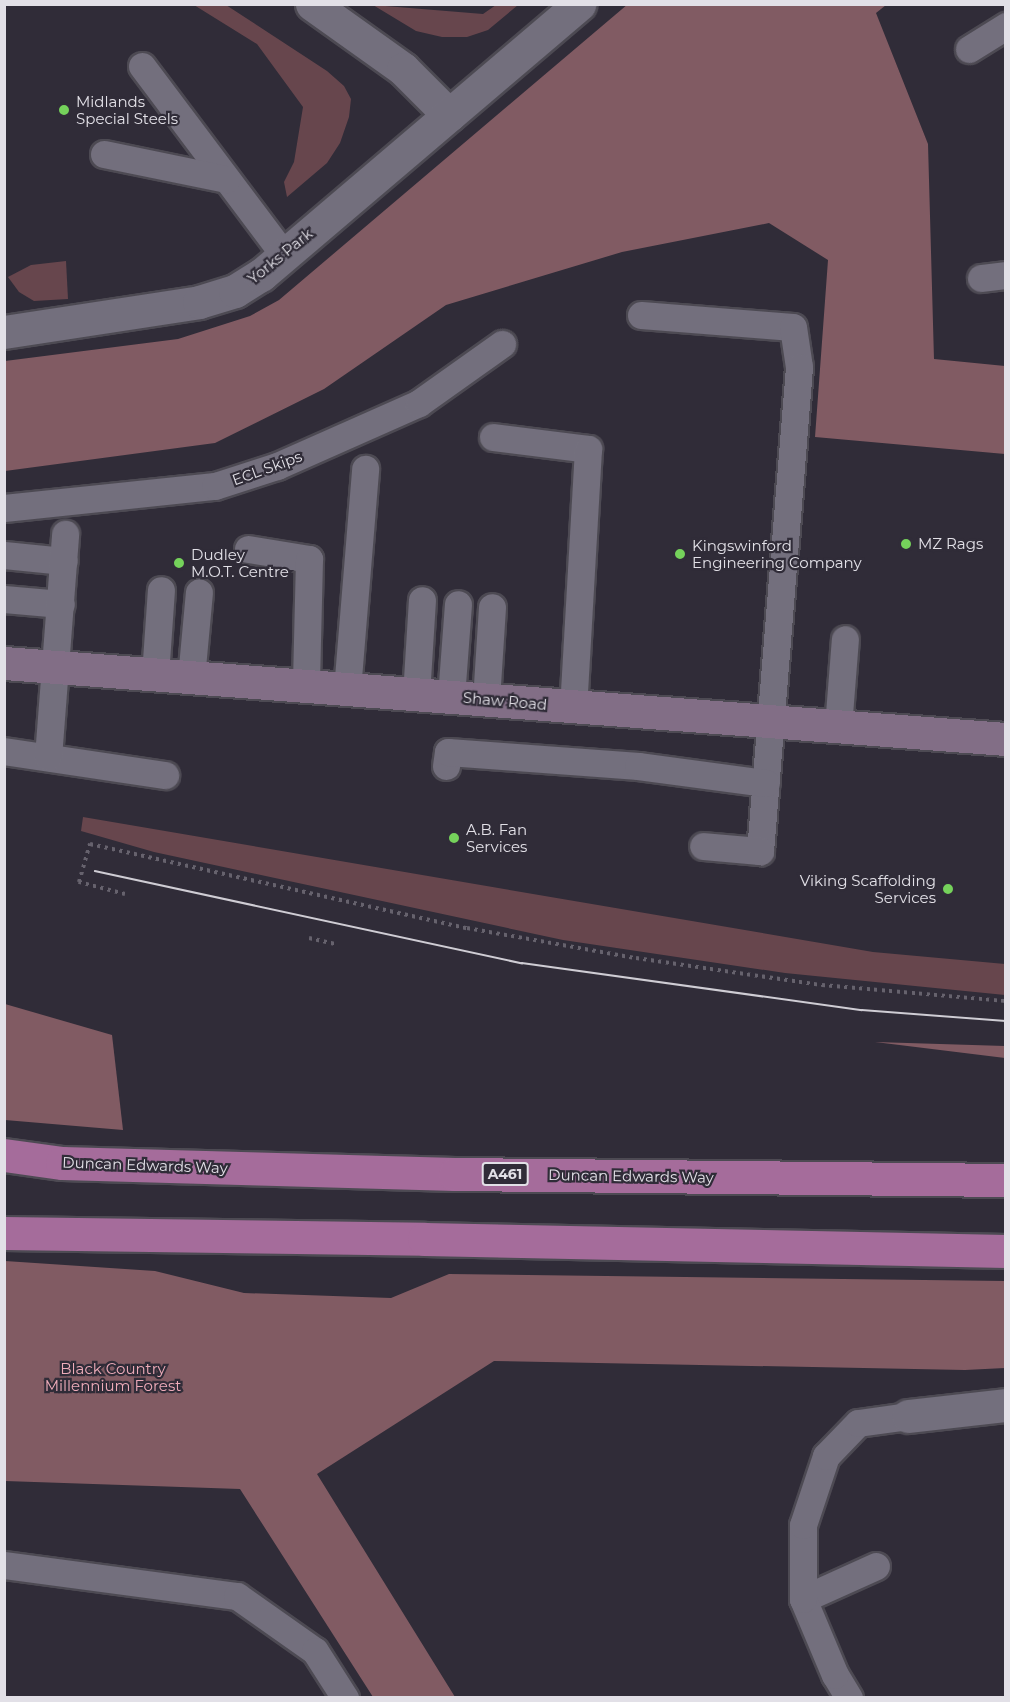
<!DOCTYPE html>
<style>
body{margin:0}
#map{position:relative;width:1010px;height:1702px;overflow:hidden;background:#302c38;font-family:Montserrat,sans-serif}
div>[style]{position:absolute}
.green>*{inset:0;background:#67464d}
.forest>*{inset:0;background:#815b63}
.path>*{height:4px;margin-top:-2px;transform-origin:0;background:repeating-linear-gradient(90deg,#66626d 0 3px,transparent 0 7.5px)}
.roads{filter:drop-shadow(2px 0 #4d4a53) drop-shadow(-2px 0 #4d4a53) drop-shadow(0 2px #4d4a53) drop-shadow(0 -2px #4d4a53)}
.lane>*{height:27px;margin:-13.5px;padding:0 13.5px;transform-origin:13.5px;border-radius:13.5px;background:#736f7d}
.street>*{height:33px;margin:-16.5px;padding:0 16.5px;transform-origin:16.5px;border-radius:16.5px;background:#736f7d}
.secondary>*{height:33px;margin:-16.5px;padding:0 16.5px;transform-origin:16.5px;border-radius:16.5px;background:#826e86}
.highway>*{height:33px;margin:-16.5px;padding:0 16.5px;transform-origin:16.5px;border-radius:16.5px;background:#a56c9b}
.tram>*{height:1.5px;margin:-0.75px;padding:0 0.75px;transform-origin:0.75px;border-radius:0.75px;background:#cfcdd4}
.dots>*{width:16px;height:16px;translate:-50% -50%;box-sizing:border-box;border:3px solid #302c38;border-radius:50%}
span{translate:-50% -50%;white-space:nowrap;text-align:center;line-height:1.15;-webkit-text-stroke:4.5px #302c38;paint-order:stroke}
.shield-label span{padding:2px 4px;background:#302c38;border:2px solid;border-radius:4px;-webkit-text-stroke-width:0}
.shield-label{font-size:14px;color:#e2e0e7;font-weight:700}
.poi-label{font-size:15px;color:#e2e0e7}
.left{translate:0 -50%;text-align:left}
.right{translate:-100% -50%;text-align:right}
.street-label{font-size:15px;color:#e2e0e7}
.park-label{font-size:15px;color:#efacba}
.frame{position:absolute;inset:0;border:6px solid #e2e0e7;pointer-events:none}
</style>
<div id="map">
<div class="green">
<div style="clip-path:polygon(194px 5px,226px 5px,327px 71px,344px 86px,351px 99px,349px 117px,340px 143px,327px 163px,287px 197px,284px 182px,294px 162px,303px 107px,257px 44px)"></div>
<div style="clip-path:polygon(373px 5px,483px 14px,496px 5px,518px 5px,488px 30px,467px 37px,442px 37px,416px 31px)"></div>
<div style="clip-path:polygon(66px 261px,68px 299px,34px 301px,19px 292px,8px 277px,31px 265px)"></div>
<div style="clip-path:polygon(83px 817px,873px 952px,1005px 964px,1005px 995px,785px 973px,563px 940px,154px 852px,81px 831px)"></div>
</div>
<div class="forest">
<div style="clip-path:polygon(628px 4px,886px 5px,876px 13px,928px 144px,934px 359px,1005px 366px,1005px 454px,815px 437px,828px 260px,769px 223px,622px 252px,446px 305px,324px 389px,215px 443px,5px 471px,5px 361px,178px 339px,250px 316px,279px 300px)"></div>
<div style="clip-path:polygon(5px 1004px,112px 1035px,123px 1130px,5px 1120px)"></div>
<div style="clip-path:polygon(875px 1042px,1005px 1046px,1005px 1058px)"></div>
<div style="clip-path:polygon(5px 1261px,155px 1271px,244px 1293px,391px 1298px,449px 1274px,1005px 1281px,1005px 1368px,965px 1370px,494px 1361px,317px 1474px,455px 1697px,373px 1697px,240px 1489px,5px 1481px)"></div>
</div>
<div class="path">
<div style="left:125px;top:894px;width:48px;rotate:-165.4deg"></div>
<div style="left:79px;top:882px;width:40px;rotate:-74deg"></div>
<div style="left:90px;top:844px;width:386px;rotate:12.6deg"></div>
<div style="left:467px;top:928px;width:172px;rotate:10.1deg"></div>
<div style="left:636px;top:958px;width:188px;rotate:8.3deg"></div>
<div style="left:822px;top:985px;width:185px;rotate:5deg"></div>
<div style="left:309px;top:938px;width:28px;rotate:13deg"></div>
</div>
<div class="roads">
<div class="lane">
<div style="left:969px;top:49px;width:44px;rotate:-31.9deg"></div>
<div style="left:142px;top:66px;width:236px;rotate:53.1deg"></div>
<div style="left:104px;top:154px;width:125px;rotate:11.6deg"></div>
<div style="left:981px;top:278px;width:25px;rotate:-7deg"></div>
<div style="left:641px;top:315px;width:152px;rotate:4.5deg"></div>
<div style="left:793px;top:327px;width:40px;rotate:81.5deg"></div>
<div style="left:799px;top:367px;width:486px;rotate:94.6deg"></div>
<div style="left:760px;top:851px;width:57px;rotate:-175deg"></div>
<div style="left:493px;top:437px;width:96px;rotate:7.2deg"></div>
<div style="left:588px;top:449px;width:258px;rotate:93.3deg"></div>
<div style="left:4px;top:508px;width:212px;rotate:-6deg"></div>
<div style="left:215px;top:486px;width:65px;rotate:-17.9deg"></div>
<div style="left:277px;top:466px;width:155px;rotate:-23.9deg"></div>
<div style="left:419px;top:403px;width:102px;rotate:-35.4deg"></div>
<div style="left:248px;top:549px;width:62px;rotate:9.3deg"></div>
<div style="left:309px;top:559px;width:127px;rotate:91.4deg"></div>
<div style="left:4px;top:555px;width:60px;rotate:5.7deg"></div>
<div style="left:4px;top:599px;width:57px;rotate:5deg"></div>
<div style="left:155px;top:675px;width:85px;rotate:-86deg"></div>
<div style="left:191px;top:678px;width:86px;rotate:-84.7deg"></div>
<div style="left:347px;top:690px;width:222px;rotate:-85.3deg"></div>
<div style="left:416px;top:695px;width:95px;rotate:-86.4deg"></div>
<div style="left:451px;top:697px;width:93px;rotate:-85.7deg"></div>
<div style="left:486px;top:700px;width:93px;rotate:-86.3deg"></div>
<div style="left:838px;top:727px;width:88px;rotate:-85.5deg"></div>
<div style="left:4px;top:751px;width:163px;rotate:8.5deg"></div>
<div style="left:48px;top:757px;width:224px;rotate:-85.6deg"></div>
<div style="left:446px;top:766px;width:14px;rotate:-82deg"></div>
<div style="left:448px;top:752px;width:191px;rotate:4.2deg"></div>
<div style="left:638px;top:766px;width:129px;rotate:7.6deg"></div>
<div style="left:4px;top:1565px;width:235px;rotate:7.6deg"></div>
<div style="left:237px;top:1596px;width:95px;rotate:35.2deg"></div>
<div style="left:315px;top:1651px;width:56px;rotate:57.4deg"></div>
<div style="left:803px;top:1599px;width:80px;rotate:-24.3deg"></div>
<div style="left:849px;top:1698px;width:27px;rotate:-121deg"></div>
<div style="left:835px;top:1675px;width:82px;rotate:-112.8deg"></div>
<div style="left:803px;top:1599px;width:74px;rotate:-90deg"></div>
<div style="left:803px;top:1525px;width:73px;rotate:-71.6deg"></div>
<div style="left:826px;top:1456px;width:46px;rotate:-45.9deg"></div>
<div style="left:858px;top:1423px;width:50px;rotate:-8deg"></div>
</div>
<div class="street">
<div style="left:312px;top:4px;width:112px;rotate:35.5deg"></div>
<div style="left:403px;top:69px;width:65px;rotate:45deg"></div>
<div style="left:4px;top:332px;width:197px;rotate:-8.7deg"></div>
<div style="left:199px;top:302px;width:38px;rotate:-17deg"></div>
<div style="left:235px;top:291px;width:31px;rotate:-32deg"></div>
<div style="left:261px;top:275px;width:418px;rotate:-40.4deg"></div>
<div style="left:908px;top:1416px;width:99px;rotate:-6.4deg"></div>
</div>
<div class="secondary">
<div style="left:4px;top:663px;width:1005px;rotate:4.34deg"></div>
</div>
<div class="highway">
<div style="left:4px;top:1155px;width:59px;rotate:7.9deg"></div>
<div style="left:62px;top:1163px;width:393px;rotate:1.6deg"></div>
<div style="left:455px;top:1174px;width:551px;rotate:0.62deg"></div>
<div style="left:4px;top:1233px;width:420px;rotate:0.8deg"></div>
<div style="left:424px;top:1239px;width:582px;rotate:1.18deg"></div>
</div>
</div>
<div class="tram">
<div style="left:95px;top:871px;width:437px;rotate:12.2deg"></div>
<div style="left:522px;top:963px;width:343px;rotate:7.9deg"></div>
<div style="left:862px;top:1010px;width:144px;rotate:4.4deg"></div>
</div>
<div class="dots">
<div style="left:64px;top:110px;background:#75d25b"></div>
<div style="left:906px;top:544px;background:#75d25b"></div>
<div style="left:680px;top:554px;background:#75d25b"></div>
<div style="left:179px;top:563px;background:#75d25b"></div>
<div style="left:454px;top:838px;background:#75d25b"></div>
<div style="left:948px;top:889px;background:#75d25b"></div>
</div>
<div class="shield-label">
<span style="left:505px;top:1174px">A461</span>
</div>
<div class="poi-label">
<span class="left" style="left:76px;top:110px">Midlands<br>Special Steels</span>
<span class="left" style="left:918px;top:544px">MZ Rags</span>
<span class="left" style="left:692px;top:554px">Kingswinford<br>Engineering Company</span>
<span class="left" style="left:191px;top:563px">Dudley<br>M.O.T. Centre</span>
<span class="left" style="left:466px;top:838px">A.B. Fan<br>Services</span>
<span class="right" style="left:936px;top:889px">Viking Scaffolding<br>Services</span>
</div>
<div class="street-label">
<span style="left:280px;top:256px;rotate:-39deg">Yorks Park</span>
<span style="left:267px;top:468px;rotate:-20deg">ECL Skips</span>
<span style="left:505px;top:701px;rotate:5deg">Shaw Road</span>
<span style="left:145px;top:1165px;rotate:2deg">Duncan Edwards Way</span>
<span style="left:631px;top:1176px;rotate:1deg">Duncan Edwards Way</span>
</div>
<div class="park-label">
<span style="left:113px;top:1377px">Black Country<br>Millennium Forest</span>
</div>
<div class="frame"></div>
</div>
